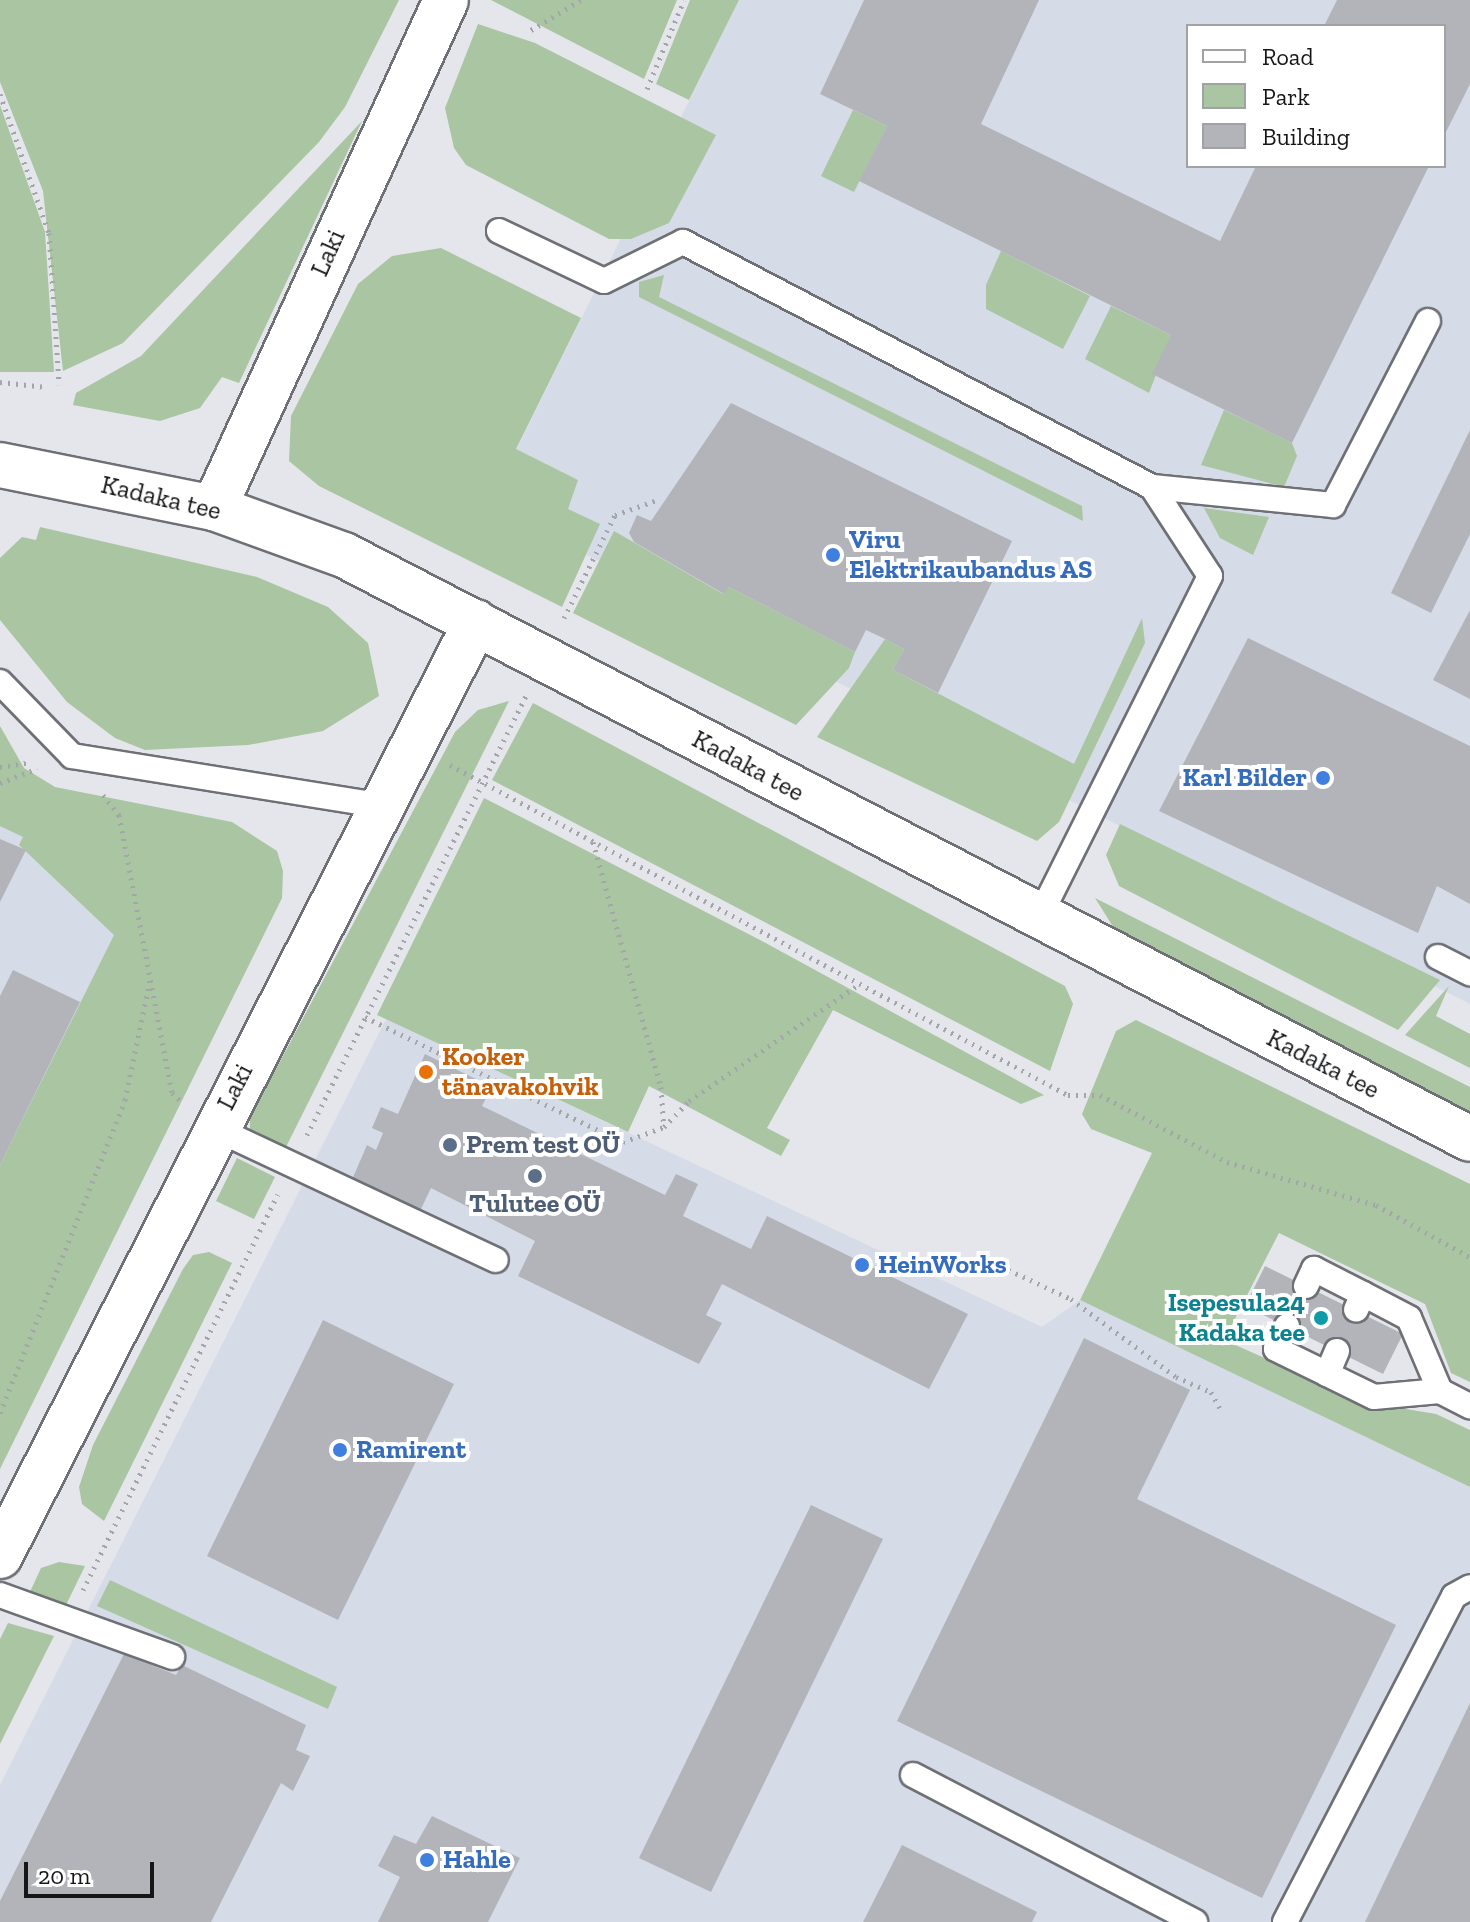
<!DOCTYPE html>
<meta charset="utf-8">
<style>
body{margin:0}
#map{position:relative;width:1470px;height:1922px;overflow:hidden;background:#e4e6ec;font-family:"Zilla Slab",serif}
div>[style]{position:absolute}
.built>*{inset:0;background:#d6dbe8}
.green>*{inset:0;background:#a9c5a2}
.building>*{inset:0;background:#b2b4ba}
.path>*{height:5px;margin-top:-2.5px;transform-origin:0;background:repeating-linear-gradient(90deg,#a3a5a9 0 2px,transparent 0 8px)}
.roads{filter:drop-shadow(2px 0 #6e7075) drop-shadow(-2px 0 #6e7075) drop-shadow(0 2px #6e7075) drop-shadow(0 -2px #6e7075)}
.service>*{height:24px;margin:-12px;padding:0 12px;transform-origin:12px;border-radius:12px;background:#fff}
.minor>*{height:44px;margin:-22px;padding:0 22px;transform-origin:22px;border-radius:22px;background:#fff}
.tertiary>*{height:44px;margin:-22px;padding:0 22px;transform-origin:22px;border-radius:22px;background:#fff}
.secondary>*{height:44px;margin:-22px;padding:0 22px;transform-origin:22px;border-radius:22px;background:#fff}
.dots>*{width:22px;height:22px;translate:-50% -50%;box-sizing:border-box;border:4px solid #fff;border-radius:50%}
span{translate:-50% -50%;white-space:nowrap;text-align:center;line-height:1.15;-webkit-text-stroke:8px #fff;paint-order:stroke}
.street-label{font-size:26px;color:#151618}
.shop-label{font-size:26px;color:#366cbe;font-weight:700}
.left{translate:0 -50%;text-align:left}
.right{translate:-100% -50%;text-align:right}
.food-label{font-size:26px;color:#c56008;font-weight:700}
.service-label{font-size:26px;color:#4e5e75;font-weight:700}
.culture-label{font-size:26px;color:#0d838f;font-weight:700}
.legend{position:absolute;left:1186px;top:24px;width:260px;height:144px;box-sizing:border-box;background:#fff;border:2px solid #a1a2a3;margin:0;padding:10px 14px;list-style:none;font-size:24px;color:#151618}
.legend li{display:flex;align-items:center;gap:16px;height:40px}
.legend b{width:40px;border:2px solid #a1a2a3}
.scale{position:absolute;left:24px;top:1862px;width:130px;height:36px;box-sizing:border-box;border:4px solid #151618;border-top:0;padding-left:10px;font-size:24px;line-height:28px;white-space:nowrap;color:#151618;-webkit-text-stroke:6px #fff;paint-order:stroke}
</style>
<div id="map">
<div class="built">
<div style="clip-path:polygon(evenodd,739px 0,1470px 0,1470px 1004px,489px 505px,739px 0,1188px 26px,1444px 26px,1444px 166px,1188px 166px,1188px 26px)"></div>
<div style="clip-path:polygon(0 791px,202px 865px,0 1228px)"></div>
<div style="clip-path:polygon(386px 1019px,1042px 1327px,1080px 1300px,1470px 1487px,1470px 1922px,0 1922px,0 1785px)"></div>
</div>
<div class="green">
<div style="clip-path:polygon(0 0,399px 0,345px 107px,319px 142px,123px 343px,63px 371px,43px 191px,0 82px)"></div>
<div style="clip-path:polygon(491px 0,677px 0,644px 79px)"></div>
<div style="clip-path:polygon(690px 0,739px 0,689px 100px,656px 84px)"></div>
<div style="clip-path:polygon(478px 24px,535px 43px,716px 135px,669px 223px,631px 239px,609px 239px,466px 165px,454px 148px,445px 108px)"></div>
<div style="clip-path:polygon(0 105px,45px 232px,54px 372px,0 372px)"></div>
<div style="clip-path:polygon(853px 110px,887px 126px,854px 192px,821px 176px)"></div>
<div style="clip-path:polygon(362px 121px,239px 383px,222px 377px,200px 408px,160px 421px,73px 405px,76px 393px,141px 356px)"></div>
<div style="clip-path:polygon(441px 248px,581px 318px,516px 449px,578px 480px,568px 509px,600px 524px,562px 607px,319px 486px,289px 461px,291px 416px,358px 284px,392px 256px)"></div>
<div style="clip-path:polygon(1001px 251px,1090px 296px,1063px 349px,986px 309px,986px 285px)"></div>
<div style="clip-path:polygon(664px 275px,659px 297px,1082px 506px,1083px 521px,639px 297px,639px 282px)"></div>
<div style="clip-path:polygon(1111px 306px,1171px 335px,1149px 393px,1085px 359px)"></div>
<div style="clip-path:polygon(1224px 410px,1292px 443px,1297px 456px,1284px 487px,1201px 465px)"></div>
<div style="clip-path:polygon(1204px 508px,1269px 517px,1253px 555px,1220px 538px)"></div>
<div style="clip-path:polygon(40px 527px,257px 577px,328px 607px,368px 643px,379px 696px,323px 731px,248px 745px,145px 750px,115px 738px,67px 702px,0 620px,0 558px,22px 537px,36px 540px)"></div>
<div style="clip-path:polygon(614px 531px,723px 594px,729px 587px,855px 652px,849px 668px,796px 725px,573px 613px)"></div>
<div style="clip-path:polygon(1142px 618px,1145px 643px,1059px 822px,1037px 841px,817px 737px,885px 639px,904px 649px,893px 670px,1074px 764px)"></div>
<div style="clip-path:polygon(509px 701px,286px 1147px,269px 1143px,250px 1129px,250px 1118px,455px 732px,478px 710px)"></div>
<div style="clip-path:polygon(533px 703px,1065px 986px,1073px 1004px,1050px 1071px,492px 780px)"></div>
<div style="clip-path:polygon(0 726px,24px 768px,55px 787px,232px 822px,277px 851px,283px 871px,282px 898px,0 1469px,0 1165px,114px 935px,19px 845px,23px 837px,0 826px)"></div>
<div style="clip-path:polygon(484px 798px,762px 941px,1044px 1095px,1021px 1104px,833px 1010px,767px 1128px,790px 1140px,781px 1156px,649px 1086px,628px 1132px,377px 1015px)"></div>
<div style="clip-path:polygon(1120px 824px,1440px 980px,1398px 1030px,1119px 886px,1106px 855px)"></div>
<div style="clip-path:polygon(1095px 898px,1470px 1087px,1470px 1116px,1117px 933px)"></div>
<div style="clip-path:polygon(1449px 986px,1436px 1016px,1470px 1034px,1470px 1068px,1405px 1035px)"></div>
<div style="clip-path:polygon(1136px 1020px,1470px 1184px,1470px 1382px,1451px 1373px,1425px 1304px,1279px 1233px,1224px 1340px,1364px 1402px,1436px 1414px,1470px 1430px,1470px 1487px,1080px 1300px,1152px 1153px,1091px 1129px,1082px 1114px,1116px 1031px)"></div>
<div style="clip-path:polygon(237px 1158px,275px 1177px,254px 1219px,216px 1201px)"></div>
<div style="clip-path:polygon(209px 1252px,232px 1263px,104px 1521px,82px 1504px,79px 1487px,93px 1445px,183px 1269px,193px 1255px)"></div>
<div style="clip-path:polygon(59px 1562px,85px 1566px,66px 1605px,29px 1594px,41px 1568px)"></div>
<div style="clip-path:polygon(110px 1580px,337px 1687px,328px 1709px,97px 1606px)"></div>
<div style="clip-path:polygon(8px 1623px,54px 1636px,0 1744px,0 1639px)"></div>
</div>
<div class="building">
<div style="clip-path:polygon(864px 0,1039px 0,981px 124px,1220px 241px,1256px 166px,1429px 166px,1292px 443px,1152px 374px,1171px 335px,859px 181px,887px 126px,820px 94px)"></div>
<div style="clip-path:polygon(1337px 0,1470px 0,1470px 84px,1444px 136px,1444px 26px,1324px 26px)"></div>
<div style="clip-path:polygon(731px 403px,1012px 541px,938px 693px,893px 670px,904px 649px,885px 639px,866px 630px,855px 652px,729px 587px,724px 594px,634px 542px,629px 533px,637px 515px,651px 521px)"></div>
<div style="clip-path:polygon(1470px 430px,1470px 534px,1431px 613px,1391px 593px)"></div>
<div style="clip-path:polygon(1470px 610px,1470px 699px,1433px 680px)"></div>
<div style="clip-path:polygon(1248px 638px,1470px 746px,1470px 904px,1437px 886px,1418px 933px,1159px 811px)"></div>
<div style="clip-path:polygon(0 839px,26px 850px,0 902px)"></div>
<div style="clip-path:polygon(13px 970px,80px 1002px,0 1165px,0 996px)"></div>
<div style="clip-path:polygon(425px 1054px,492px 1087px,482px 1106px,665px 1195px,676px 1174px,698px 1184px,683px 1216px,751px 1249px,767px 1216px,968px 1314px,929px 1389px,722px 1284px,706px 1315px,722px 1323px,699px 1364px,518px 1276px,535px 1241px,431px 1188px,419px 1213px,351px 1182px,367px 1145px,376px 1150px,383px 1133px,372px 1128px,381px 1107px,398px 1114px)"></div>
<div style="clip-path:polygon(1265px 1266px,1403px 1334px,1383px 1374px,1245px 1306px)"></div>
<div style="clip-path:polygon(323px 1320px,454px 1384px,338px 1620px,207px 1556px)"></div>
<div style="clip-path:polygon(1084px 1338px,1190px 1390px,1137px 1499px,1396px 1625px,1262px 1898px,897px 1721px)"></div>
<div style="clip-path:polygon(811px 1505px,883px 1539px,711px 1892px,639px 1858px)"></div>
<div style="clip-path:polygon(124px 1654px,176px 1675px,182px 1665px,306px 1725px,296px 1750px,310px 1756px,293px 1791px,281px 1783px,211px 1922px,0 1922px,0 1901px)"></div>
<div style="clip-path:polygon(1470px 1703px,1470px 1922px,1365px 1922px)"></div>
<div style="clip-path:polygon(432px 1816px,520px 1858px,488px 1922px,378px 1922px,400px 1877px,378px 1866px,394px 1835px,416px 1844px)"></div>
<div style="clip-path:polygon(902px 1845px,1037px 1912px,1032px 1922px,863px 1922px)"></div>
</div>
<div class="path">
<div style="left:531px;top:30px;width:58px;rotate:-31deg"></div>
<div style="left:647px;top:89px;width:96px;rotate:-67.4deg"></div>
<div style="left:0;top:94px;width:147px;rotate:70.6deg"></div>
<div style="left:49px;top:233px;width:152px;rotate:86.2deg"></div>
<div style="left:0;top:382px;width:46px;rotate:6.2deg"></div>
<div style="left:564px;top:618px;width:115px;rotate:-63.7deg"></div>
<div style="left:615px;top:515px;width:45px;rotate:-19.7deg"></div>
<div style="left:450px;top:765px;width:701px;rotate:28.1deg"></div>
<div style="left:1068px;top:1095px;width:32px"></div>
<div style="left:1100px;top:1095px;width:144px;rotate:27.8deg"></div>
<div style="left:1227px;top:1162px;width:155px;rotate:16.1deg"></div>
<div style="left:1376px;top:1205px;width:107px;rotate:29deg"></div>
<div style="left:0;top:767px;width:31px;rotate:-9deg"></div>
<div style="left:0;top:783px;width:40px;rotate:-21deg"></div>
<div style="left:103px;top:795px;width:26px;rotate:51deg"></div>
<div style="left:119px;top:815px;width:283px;rotate:79.2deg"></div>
<div style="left:172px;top:1093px;width:13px;rotate:42deg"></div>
<div style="left:593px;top:842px;width:254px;rotate:74.5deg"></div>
<div style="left:661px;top:1087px;width:39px;rotate:86deg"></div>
<div style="left:365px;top:1017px;width:287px;rotate:25.9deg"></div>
<div style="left:623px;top:1142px;width:44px;rotate:-20.1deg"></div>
<div style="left:664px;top:1127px;width:36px;rotate:-46deg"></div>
<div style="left:689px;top:1101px;width:206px;rotate:-34.5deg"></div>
<div style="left:307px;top:1135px;width:491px;rotate:-63.5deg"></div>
<div style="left:994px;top:1263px;width:85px;rotate:25.1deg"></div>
<div style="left:1071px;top:1299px;width:131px;rotate:36.6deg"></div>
<div style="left:1176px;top:1377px;width:38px;rotate:23deg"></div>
<div style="left:1211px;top:1392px;width:23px;rotate:61deg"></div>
<div style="left:0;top:1413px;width:337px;rotate:-68.2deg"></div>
<div style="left:125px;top:1100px;width:123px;rotate:-78.2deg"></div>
<div style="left:83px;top:1590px;width:441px;rotate:-63.8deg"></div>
</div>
<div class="roads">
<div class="service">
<div style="left:499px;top:231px;width:116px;rotate:25.5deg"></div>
<div style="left:604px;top:281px;width:88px;rotate:-26.3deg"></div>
<div style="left:683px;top:242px;width:529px;rotate:27.58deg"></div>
<div style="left:1152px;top:487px;width:106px;rotate:56.9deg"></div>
<div style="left:1210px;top:576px;width:385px;rotate:116.6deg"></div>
<div style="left:1152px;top:487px;width:182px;rotate:5.7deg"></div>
<div style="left:1333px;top:505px;width:207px;rotate:-62.7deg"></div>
<div style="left:0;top:682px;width:103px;rotate:45.8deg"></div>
<div style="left:72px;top:756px;width:311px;rotate:9.1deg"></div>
<div style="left:1438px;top:957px;width:36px;rotate:27deg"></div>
<div style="left:214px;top:1128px;width:311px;rotate:25.1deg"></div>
<div style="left:1306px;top:1286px;width:19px;rotate:-65deg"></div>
<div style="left:1314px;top:1269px;width:55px;rotate:27deg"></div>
<div style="left:1287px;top:1326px;width:25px;rotate:116deg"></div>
<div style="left:1276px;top:1349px;width:57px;rotate:26.1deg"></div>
<div style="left:1337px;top:1351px;width:25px;rotate:113deg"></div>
<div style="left:1327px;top:1374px;width:52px;rotate:26.1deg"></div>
<div style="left:1374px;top:1397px;width:66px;rotate:-5.2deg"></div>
<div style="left:1440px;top:1391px;width:79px;rotate:-113deg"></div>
<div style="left:1409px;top:1318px;width:52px;rotate:-152.4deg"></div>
<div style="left:1363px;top:1294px;width:17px;rotate:114deg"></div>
<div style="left:1440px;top:1391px;width:34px;rotate:27deg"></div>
<div style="left:0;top:1595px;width:183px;rotate:19.8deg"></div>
<div style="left:913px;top:1775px;width:318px;rotate:27.5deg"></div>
<div style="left:1285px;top:1922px;width:367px;rotate:-62.6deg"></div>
<div style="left:1454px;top:1596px;width:18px;rotate:-29deg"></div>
</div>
<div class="minor">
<div style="left:214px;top:508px;width:558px;rotate:-65.45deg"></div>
</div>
<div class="tertiary">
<div style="left:0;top:1556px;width:1048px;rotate:-62.99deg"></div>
</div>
<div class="secondary">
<div style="left:0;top:465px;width:218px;rotate:11.4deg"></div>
<div style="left:214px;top:508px;width:138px;rotate:19.9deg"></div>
<div style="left:344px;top:555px;width:1268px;rotate:27.41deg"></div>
</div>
</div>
<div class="dots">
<div style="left:833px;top:555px;background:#3f7fe0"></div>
<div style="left:1323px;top:778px;background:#3f7fe0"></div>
<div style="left:426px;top:1072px;background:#e8710a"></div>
<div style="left:450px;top:1145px;background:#5c6f8a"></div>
<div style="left:535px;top:1176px;background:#5c6f8a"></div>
<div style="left:862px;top:1265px;background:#3f7fe0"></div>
<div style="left:1321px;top:1318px;background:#0f9aa8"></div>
<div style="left:340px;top:1450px;background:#3f7fe0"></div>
<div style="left:427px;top:1860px;background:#3f7fe0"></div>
</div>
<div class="street-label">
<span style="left:328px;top:253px;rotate:-66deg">Laki</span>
<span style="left:161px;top:498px;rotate:13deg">Kadaka tee</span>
<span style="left:748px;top:766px;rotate:28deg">Kadaka tee</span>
<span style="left:1323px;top:1064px;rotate:27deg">Kadaka tee</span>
<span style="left:235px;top:1087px;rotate:-63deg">Laki</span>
</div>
<div class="shop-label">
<span class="left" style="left:849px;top:555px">Viru<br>Elektrikaubandus AS</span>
<span class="right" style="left:1307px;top:778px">Karl Bilder</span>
<span class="left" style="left:878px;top:1265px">HeinWorks</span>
<span class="left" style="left:356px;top:1450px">Ramirent</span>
<span class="left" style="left:443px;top:1860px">Hahle</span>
</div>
<div class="food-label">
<span class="left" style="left:442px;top:1072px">Kooker<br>tänavakohvik</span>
</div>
<div class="service-label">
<span class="left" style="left:466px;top:1145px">Prem test OÜ</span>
<span style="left:535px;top:1204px">Tulutee OÜ</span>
</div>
<div class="culture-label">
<span class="right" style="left:1305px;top:1318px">Isepesula24<br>Kadaka tee</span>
</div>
<ul class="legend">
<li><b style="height:10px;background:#fff"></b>Road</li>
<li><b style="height:22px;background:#a9c5a2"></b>Park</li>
<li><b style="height:22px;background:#b2b4ba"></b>Building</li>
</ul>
<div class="scale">20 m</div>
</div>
